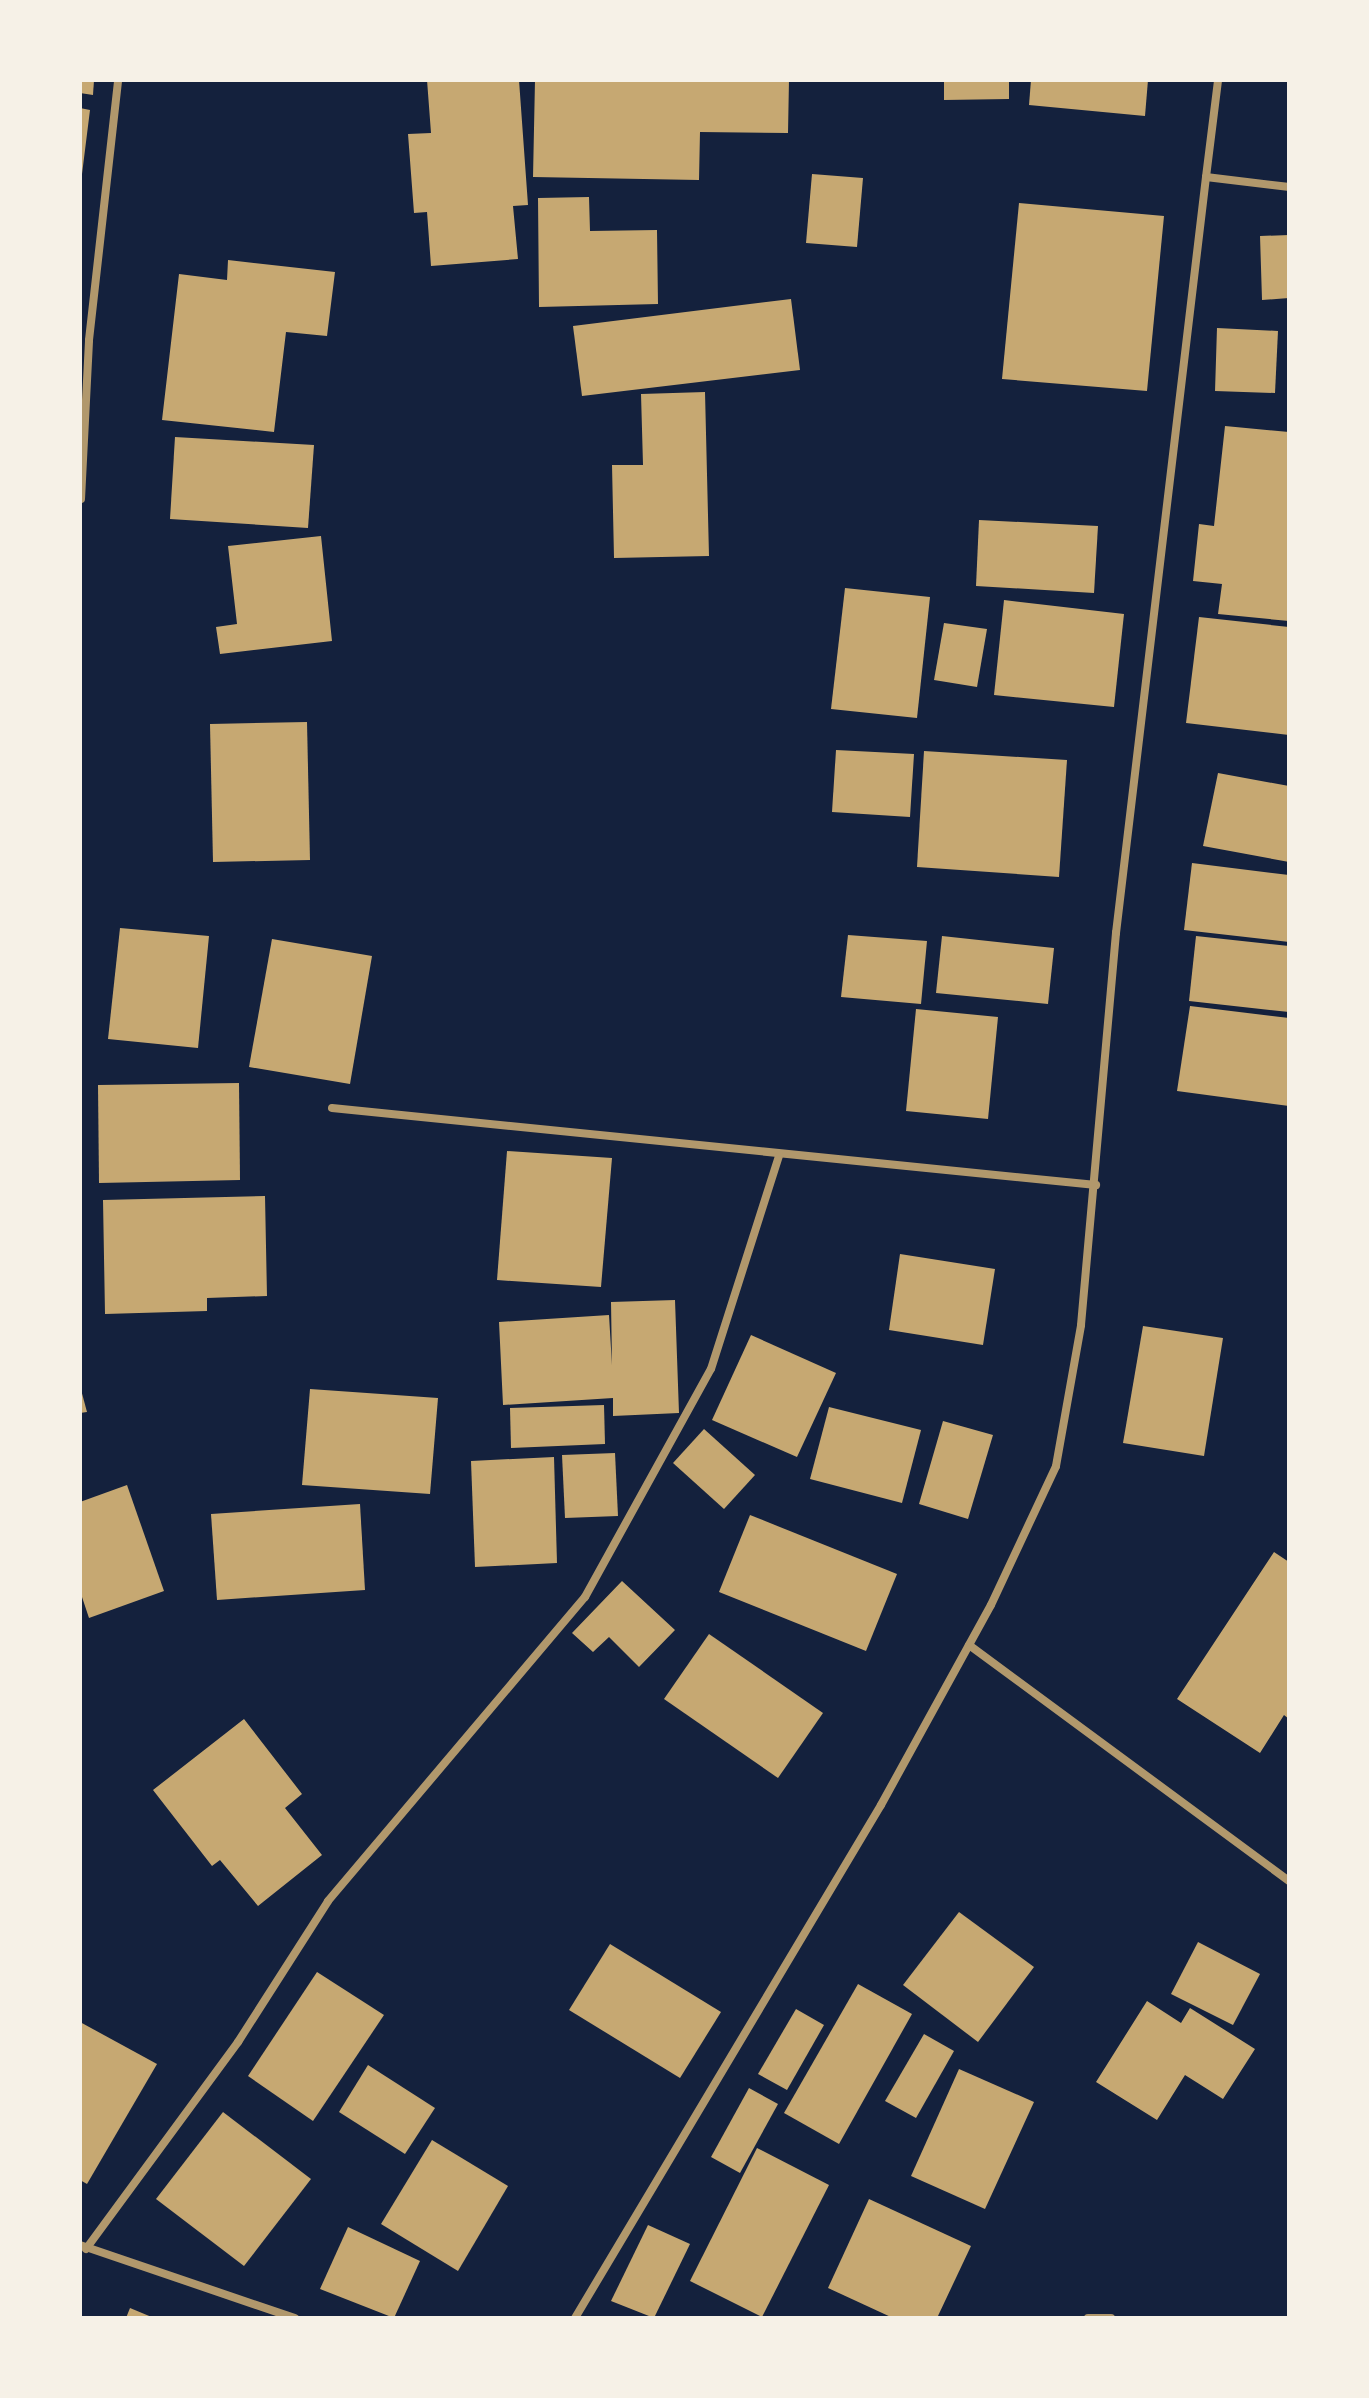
<!DOCTYPE html>
<style>
body{margin:0}
#map{position:relative;width:1369px;height:2398px;overflow:hidden;background:#14213d;font-family:Lato,sans-serif}
div>[style]{position:absolute}
.building>*{inset:0;background:#c6a872}
.minor>*{height:8px;margin:-4px;padding:0 4px;transform-origin:4px;border-radius:4px;background:#b1986c}
span{translate:-50% -50%;white-space:nowrap;text-align:center;line-height:1.15;-webkit-text-stroke:6px #f6f1e7;paint-order:stroke}
.frame{position:absolute;inset:0;border:82px solid #f6f1e7;pointer-events:none}
</style>
<div id="map">
<div class="building">
<div style="clip-path:polygon(80px 80px,94px 80px,93px 95px,80px 93px)"></div>
<div style="clip-path:polygon(427px 80px,519px 80px,528px 205px,513px 206px,518px 259px,431px 266px,427px 212px,414px 213px,408px 134px,431px 133px)"></div>
<div style="clip-path:polygon(535px 80px,789px 80px,788px 133px,700px 132px,699px 180px,533px 177px)"></div>
<div style="clip-path:polygon(944px 80px,1009px 80px,1009px 99px,944px 100px)"></div>
<div style="clip-path:polygon(1031px 80px,1148px 80px,1145px 116px,1029px 105px)"></div>
<div style="clip-path:polygon(80px 108px,90px 110px,82px 174px,80px 174px)"></div>
<div style="clip-path:polygon(812px 174px,863px 178px,857px 247px,806px 243px)"></div>
<div style="clip-path:polygon(589px 197px,590px 231px,657px 230px,658px 304px,539px 307px,538px 198px)"></div>
<div style="clip-path:polygon(1019px 203px,1164px 216px,1147px 391px,1002px 379px)"></div>
<div style="clip-path:polygon(1289px 235px,1289px 298px,1262px 300px,1260px 236px)"></div>
<div style="clip-path:polygon(228px 260px,335px 272px,327px 336px,286px 332px,274px 432px,162px 420px,179px 274px,227px 280px)"></div>
<div style="clip-path:polygon(791px 299px,800px 370px,582px 396px,573px 326px)"></div>
<div style="clip-path:polygon(1217px 328px,1278px 331px,1275px 393px,1215px 391px)"></div>
<div style="clip-path:polygon(705px 392px,709px 556px,614px 558px,612px 465px,643px 465px,641px 394px)"></div>
<div style="clip-path:polygon(1225px 426px,1289px 432px,1289px 621px,1218px 614px,1222px 584px,1193px 581px,1199px 524px,1214px 526px)"></div>
<div style="clip-path:polygon(175px 437px,314px 445px,308px 528px,170px 519px)"></div>
<div style="clip-path:polygon(979px 520px,1098px 526px,1094px 593px,976px 586px)"></div>
<div style="clip-path:polygon(321px 536px,332px 641px,220px 654px,216px 627px,237px 624px,228px 546px)"></div>
<div style="clip-path:polygon(845px 588px,930px 597px,917px 718px,831px 709px)"></div>
<div style="clip-path:polygon(1004px 600px,1124px 614px,1114px 707px,994px 695px)"></div>
<div style="clip-path:polygon(1199px 617px,1289px 627px,1289px 735px,1186px 723px)"></div>
<div style="clip-path:polygon(944px 623px,987px 629px,977px 687px,934px 680px)"></div>
<div style="clip-path:polygon(307px 722px,310px 860px,213px 862px,210px 724px)"></div>
<div style="clip-path:polygon(836px 750px,914px 754px,910px 817px,832px 812px)"></div>
<div style="clip-path:polygon(924px 751px,1067px 760px,1059px 877px,917px 867px)"></div>
<div style="clip-path:polygon(1218px 773px,1289px 786px,1289px 862px,1203px 846px)"></div>
<div style="clip-path:polygon(1192px 863px,1289px 875px,1289px 942px,1184px 930px)"></div>
<div style="clip-path:polygon(120px 928px,209px 936px,198px 1048px,108px 1039px)"></div>
<div style="clip-path:polygon(848px 935px,927px 941px,921px 1004px,841px 997px)"></div>
<div style="clip-path:polygon(942px 936px,1054px 948px,1048px 1004px,936px 993px)"></div>
<div style="clip-path:polygon(1196px 936px,1289px 946px,1289px 1012px,1189px 1001px)"></div>
<div style="clip-path:polygon(272px 939px,372px 956px,350px 1084px,249px 1067px)"></div>
<div style="clip-path:polygon(1190px 1006px,1289px 1018px,1289px 1106px,1177px 1091px)"></div>
<div style="clip-path:polygon(916px 1009px,998px 1017px,988px 1119px,906px 1111px)"></div>
<div style="clip-path:polygon(239px 1083px,240px 1180px,99px 1183px,98px 1085px)"></div>
<div style="clip-path:polygon(507px 1151px,612px 1158px,601px 1287px,497px 1280px)"></div>
<div style="clip-path:polygon(265px 1196px,267px 1296px,207px 1298px,207px 1311px,105px 1314px,103px 1200px)"></div>
<div style="clip-path:polygon(900px 1254px,995px 1269px,983px 1345px,889px 1330px)"></div>
<div style="clip-path:polygon(675px 1300px,679px 1413px,613px 1416px,613px 1398px,503px 1405px,499px 1322px,609px 1315px,612px 1365px,611px 1302px)"></div>
<div style="clip-path:polygon(1143px 1326px,1223px 1338px,1204px 1456px,1123px 1443px)"></div>
<div style="clip-path:polygon(751px 1335px,836px 1373px,797px 1457px,712px 1420px)"></div>
<div style="clip-path:polygon(80px 1386px,87px 1412px,80px 1413px)"></div>
<div style="clip-path:polygon(310px 1389px,438px 1398px,430px 1494px,302px 1485px)"></div>
<div style="clip-path:polygon(604px 1405px,605px 1444px,511px 1448px,510px 1408px)"></div>
<div style="clip-path:polygon(829px 1407px,921px 1430px,902px 1503px,810px 1479px)"></div>
<div style="clip-path:polygon(943px 1421px,993px 1435px,968px 1519px,919px 1504px)"></div>
<div style="clip-path:polygon(704px 1429px,755px 1475px,724px 1509px,673px 1463px)"></div>
<div style="clip-path:polygon(615px 1453px,618px 1516px,565px 1518px,562px 1455px)"></div>
<div style="clip-path:polygon(554px 1457px,557px 1563px,475px 1567px,471px 1461px)"></div>
<div style="clip-path:polygon(127px 1485px,164px 1591px,89px 1618px,80px 1591px,80px 1502px)"></div>
<div style="clip-path:polygon(360px 1504px,365px 1590px,217px 1600px,211px 1514px)"></div>
<div style="clip-path:polygon(750px 1515px,897px 1574px,866px 1651px,719px 1592px)"></div>
<div style="clip-path:polygon(1274px 1552px,1289px 1562px,1289px 1719px,1284px 1715px,1260px 1753px,1177px 1699px)"></div>
<div style="clip-path:polygon(622px 1581px,675px 1630px,639px 1667px,609px 1637px,593px 1652px,572px 1633px)"></div>
<div style="clip-path:polygon(709px 1634px,823px 1713px,778px 1778px,664px 1699px)"></div>
<div style="clip-path:polygon(244px 1719px,302px 1794px,285px 1808px,322px 1855px,258px 1906px,220px 1860px,212px 1866px,153px 1790px)"></div>
<div style="clip-path:polygon(959px 1912px,1034px 1967px,978px 2042px,903px 1985px)"></div>
<div style="clip-path:polygon(1198px 1942px,1260px 1974px,1233px 2025px,1171px 1994px)"></div>
<div style="clip-path:polygon(610px 1944px,721px 2012px,680px 2078px,569px 2010px)"></div>
<div style="clip-path:polygon(317px 1972px,384px 2015px,313px 2121px,248px 2076px)"></div>
<div style="clip-path:polygon(858px 1984px,912px 2014px,839px 2144px,784px 2113px)"></div>
<div style="clip-path:polygon(1147px 2001px,1181px 2023px,1190px 2008px,1255px 2049px,1223px 2099px,1185px 2075px,1157px 2120px,1096px 2082px)"></div>
<div style="clip-path:polygon(796px 2009px,824px 2025px,787px 2090px,758px 2074px)"></div>
<div style="clip-path:polygon(80px 2022px,157px 2064px,87px 2184px,80px 2180px)"></div>
<div style="clip-path:polygon(924px 2034px,954px 2051px,916px 2118px,885px 2101px)"></div>
<div style="clip-path:polygon(368px 2065px,435px 2108px,405px 2154px,339px 2112px)"></div>
<div style="clip-path:polygon(959px 2069px,1034px 2102px,985px 2209px,911px 2176px)"></div>
<div style="clip-path:polygon(749px 2088px,778px 2104px,740px 2173px,711px 2157px)"></div>
<div style="clip-path:polygon(223px 2112px,311px 2179px,244px 2266px,156px 2199px)"></div>
<div style="clip-path:polygon(432px 2140px,508px 2186px,458px 2271px,381px 2224px)"></div>
<div style="clip-path:polygon(757px 2148px,829px 2185px,762px 2317px,690px 2281px)"></div>
<div style="clip-path:polygon(869px 2199px,971px 2246px,937px 2318px,893px 2318px,828px 2288px)"></div>
<div style="clip-path:polygon(648px 2225px,690px 2244px,654px 2318px,611px 2301px)"></div>
<div style="clip-path:polygon(348px 2227px,420px 2261px,394px 2318px,320px 2289px)"></div>
<div style="clip-path:polygon(130px 2308px,154px 2318px,126px 2318px)"></div>
</div>
<div class="minor">
<div style="left:1206px;top:177px;width:98px;rotate:-82.9deg"></div>
<div style="left:81px;top:499px;width:159px;rotate:-87.1deg"></div>
<div style="left:89px;top:340px;width:262px;rotate:-83.6deg"></div>
<div style="left:332px;top:1108px;width:768px;rotate:5.76deg"></div>
<div style="left:969px;top:1645px;width:398px;rotate:36.4deg"></div>
<div style="left:80px;top:2245px;width:227px;rotate:18.8deg"></div>
<div style="left:86px;top:2249px;width:257px;rotate:-53.7deg"></div>
<div style="left:238px;top:2042px;width:167px;rotate:-57.4deg"></div>
<div style="left:328px;top:1901px;width:398px;rotate:-49.8deg"></div>
<div style="left:585px;top:1597px;width:260px;rotate:-61.1deg"></div>
<div style="left:711px;top:1369px;width:224px;rotate:-72.3deg"></div>
<div style="left:575px;top:2318px;width:597px;rotate:-59.18deg"></div>
<div style="left:881px;top:1805px;width:228px;rotate:-61.2deg"></div>
<div style="left:991px;top:1605px;width:153px;rotate:-64.9deg"></div>
<div style="left:1056px;top:1466px;width:143px;rotate:-79.9deg"></div>
<div style="left:1081px;top:1325px;width:394px;rotate:-84.9deg"></div>
<div style="left:1116px;top:933px;width:761px;rotate:-83.21deg"></div>
<div style="left:1206px;top:177px;width:84px;rotate:6.9deg"></div>
<div style="left:1088px;top:2318px;width:23px"></div>
</div>
<div class="frame"></div>
</div>
